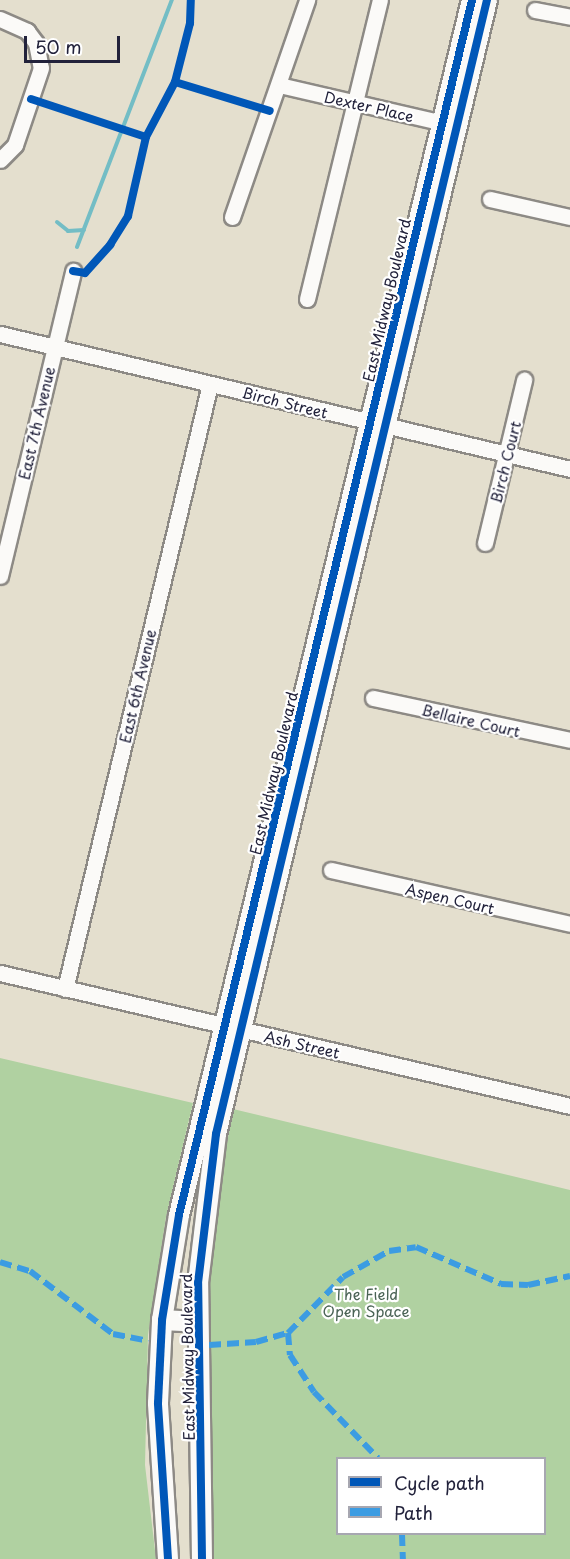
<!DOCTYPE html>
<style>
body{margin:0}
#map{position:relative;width:570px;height:1559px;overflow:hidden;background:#e4dfce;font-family:"Playpen Sans",sans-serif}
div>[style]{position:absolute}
.green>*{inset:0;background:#b0d1a1}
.stream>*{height:4px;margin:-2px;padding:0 2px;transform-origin:2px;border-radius:2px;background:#73bdc5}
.roads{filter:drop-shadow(2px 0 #8d8a85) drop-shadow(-2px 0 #8d8a85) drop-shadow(0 2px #8d8a85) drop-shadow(0 -2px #8d8a85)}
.minor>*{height:15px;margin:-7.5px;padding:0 7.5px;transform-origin:7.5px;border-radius:7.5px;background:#fbfaf8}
.major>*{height:20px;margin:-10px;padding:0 10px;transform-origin:10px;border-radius:10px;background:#fbfaf8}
.quiet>*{height:6px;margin-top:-3px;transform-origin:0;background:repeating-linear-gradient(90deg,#3c9ce2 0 12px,transparent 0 18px)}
.cycleway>*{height:8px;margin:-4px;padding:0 4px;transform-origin:4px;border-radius:4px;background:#0057b8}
span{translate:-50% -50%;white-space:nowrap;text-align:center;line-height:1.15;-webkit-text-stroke:4.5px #fff;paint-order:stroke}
.street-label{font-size:15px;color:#22223b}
.park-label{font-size:15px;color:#4a6355}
.legend{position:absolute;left:336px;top:1457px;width:210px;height:78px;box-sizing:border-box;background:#fff;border:2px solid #a7a7b1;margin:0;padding:8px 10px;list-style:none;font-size:18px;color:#22223b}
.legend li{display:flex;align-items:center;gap:12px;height:30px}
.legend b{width:30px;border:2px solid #a7a7b1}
.scale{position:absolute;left:24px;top:36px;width:96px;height:27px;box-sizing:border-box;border:3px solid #22223b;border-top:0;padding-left:8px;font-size:18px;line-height:21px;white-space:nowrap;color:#22223b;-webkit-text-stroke:4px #fff;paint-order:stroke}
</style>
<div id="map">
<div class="green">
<div style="clip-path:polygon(0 1058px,193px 1103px,166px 1217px,148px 1335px,145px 1465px,156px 1559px,0 1559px)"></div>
<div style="clip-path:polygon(evenodd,233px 1109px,570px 1190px,570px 1559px,213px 1559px,210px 1284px,218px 1194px,233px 1109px,338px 1458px,544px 1458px,544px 1534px,338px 1534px,338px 1458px)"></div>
</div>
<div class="stream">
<div style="left:57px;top:222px;width:14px;rotate:39deg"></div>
<div style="left:68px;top:231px;width:16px;rotate:-4deg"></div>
<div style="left:77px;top:247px;width:265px;rotate:-69deg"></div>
</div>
<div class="roads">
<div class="minor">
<div style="left:535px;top:10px;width:36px;rotate:11deg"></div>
<div style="left:0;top:19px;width:30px;rotate:24deg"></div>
<div style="left:27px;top:31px;width:15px;rotate:53deg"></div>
<div style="left:36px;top:43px;width:25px;rotate:79deg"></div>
<div style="left:41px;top:68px;width:81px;rotate:108.7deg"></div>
<div style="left:15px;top:145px;width:21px;rotate:135deg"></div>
<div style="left:279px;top:85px;width:178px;rotate:13deg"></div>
<div style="left:490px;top:199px;width:82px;rotate:12.7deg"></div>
<div style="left:232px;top:217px;width:230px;rotate:-70.9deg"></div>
<div style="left:307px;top:299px;width:308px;rotate:-76.3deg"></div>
<div style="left:0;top:334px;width:586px;rotate:13.32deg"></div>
<div style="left:485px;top:543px;width:168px;rotate:-76.5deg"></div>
<div style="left:0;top:576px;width:314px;rotate:-76.5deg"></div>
<div style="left:373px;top:698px;width:201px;rotate:12deg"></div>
<div style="left:331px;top:870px;width:245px;rotate:12.7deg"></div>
<div style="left:0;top:973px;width:585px;rotate:13.13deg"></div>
<div style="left:65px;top:989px;width:622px;rotate:-76.52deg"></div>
</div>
<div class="major">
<div style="left:162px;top:1320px;width:36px;rotate:3deg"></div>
<div style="left:168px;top:1559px;width:156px;rotate:-93.7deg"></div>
<div style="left:158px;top:1403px;width:83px;rotate:-87.2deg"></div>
<div style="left:162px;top:1320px;width:106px;rotate:-80.8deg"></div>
<div style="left:179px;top:1215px;width:1250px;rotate:-76.44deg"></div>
<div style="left:202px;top:1559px;width:276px;rotate:-90.8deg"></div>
<div style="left:198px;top:1283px;width:150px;rotate:-83.1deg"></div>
<div style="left:216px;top:1134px;width:1166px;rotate:-76.56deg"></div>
</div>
</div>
<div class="quiet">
<div style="left:0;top:1262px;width:31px;rotate:17deg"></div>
<div style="left:30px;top:1271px;width:104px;rotate:37.2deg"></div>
<div style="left:113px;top:1334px;width:36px;rotate:11deg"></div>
<div style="left:288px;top:1333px;width:22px;rotate:85deg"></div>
<div style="left:290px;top:1355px;width:44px;rotate:57deg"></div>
<div style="left:314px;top:1392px;width:92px;rotate:45.9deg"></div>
<div style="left:209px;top:1345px;width:47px;rotate:-3.7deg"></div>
<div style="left:256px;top:1342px;width:33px;rotate:-16deg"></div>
<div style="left:288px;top:1333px;width:78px;rotate:-45.5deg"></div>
<div style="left:343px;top:1277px;width:53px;rotate:-29.5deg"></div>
<div style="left:389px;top:1251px;width:27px;rotate:-8deg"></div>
<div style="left:416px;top:1247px;width:93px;rotate:23.5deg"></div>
<div style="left:501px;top:1284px;width:27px;rotate:2deg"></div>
<div style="left:528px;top:1285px;width:43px;rotate:-12.1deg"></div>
<div style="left:402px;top:1534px;width:25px;rotate:88deg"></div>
</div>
<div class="cycleway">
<div style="left:175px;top:82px;width:99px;rotate:17deg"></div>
<div style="left:31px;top:99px;width:121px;rotate:18.3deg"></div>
<div style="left:73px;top:271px;width:12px;rotate:9deg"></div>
<div style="left:85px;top:273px;width:38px;rotate:-48deg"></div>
<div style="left:110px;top:245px;width:34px;rotate:-58deg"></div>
<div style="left:128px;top:216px;width:81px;rotate:-77.2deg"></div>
<div style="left:146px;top:137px;width:62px;rotate:-62.2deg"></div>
<div style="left:175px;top:82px;width:61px;rotate:-75.7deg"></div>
<div style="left:190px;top:23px;width:23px;rotate:-88deg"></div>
<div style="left:168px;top:1559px;width:156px;rotate:-93.7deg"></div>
<div style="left:158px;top:1403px;width:83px;rotate:-87.2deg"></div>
<div style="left:162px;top:1320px;width:106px;rotate:-80.8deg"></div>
<div style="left:179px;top:1215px;width:1250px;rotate:-76.44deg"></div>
<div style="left:202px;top:1559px;width:276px;rotate:-90.8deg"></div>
<div style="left:198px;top:1283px;width:150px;rotate:-83.1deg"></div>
<div style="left:216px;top:1134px;width:1166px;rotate:-76.56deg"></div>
</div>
<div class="street-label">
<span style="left:369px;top:106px;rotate:13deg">Dexter Place</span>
<span style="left:386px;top:300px;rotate:-77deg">East Midway Boulevard</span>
<span style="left:285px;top:402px;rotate:14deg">Birch Street</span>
<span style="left:36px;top:423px;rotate:-77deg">East 7th Avenue</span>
<span style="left:505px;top:462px;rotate:-76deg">Birch Court</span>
<span style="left:137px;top:686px;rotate:-77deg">East 6th Avenue</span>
<span style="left:471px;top:720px;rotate:13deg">Bellaire Court</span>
<span style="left:273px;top:773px;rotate:-77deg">East Midway Boulevard</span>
<span style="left:450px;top:898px;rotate:13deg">Aspen Court</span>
<span style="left:302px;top:1044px;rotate:13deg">Ash Street</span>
<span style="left:187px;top:1357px;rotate:-91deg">East Midway Boulevard</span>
</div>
<div class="park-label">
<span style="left:366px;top:1302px">The Field<br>Open Space</span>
</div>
<ul class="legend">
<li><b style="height:8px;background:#0057b8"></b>Cycle path</li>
<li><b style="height:8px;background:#3c9ce2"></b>Path</li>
</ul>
<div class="scale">50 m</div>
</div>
